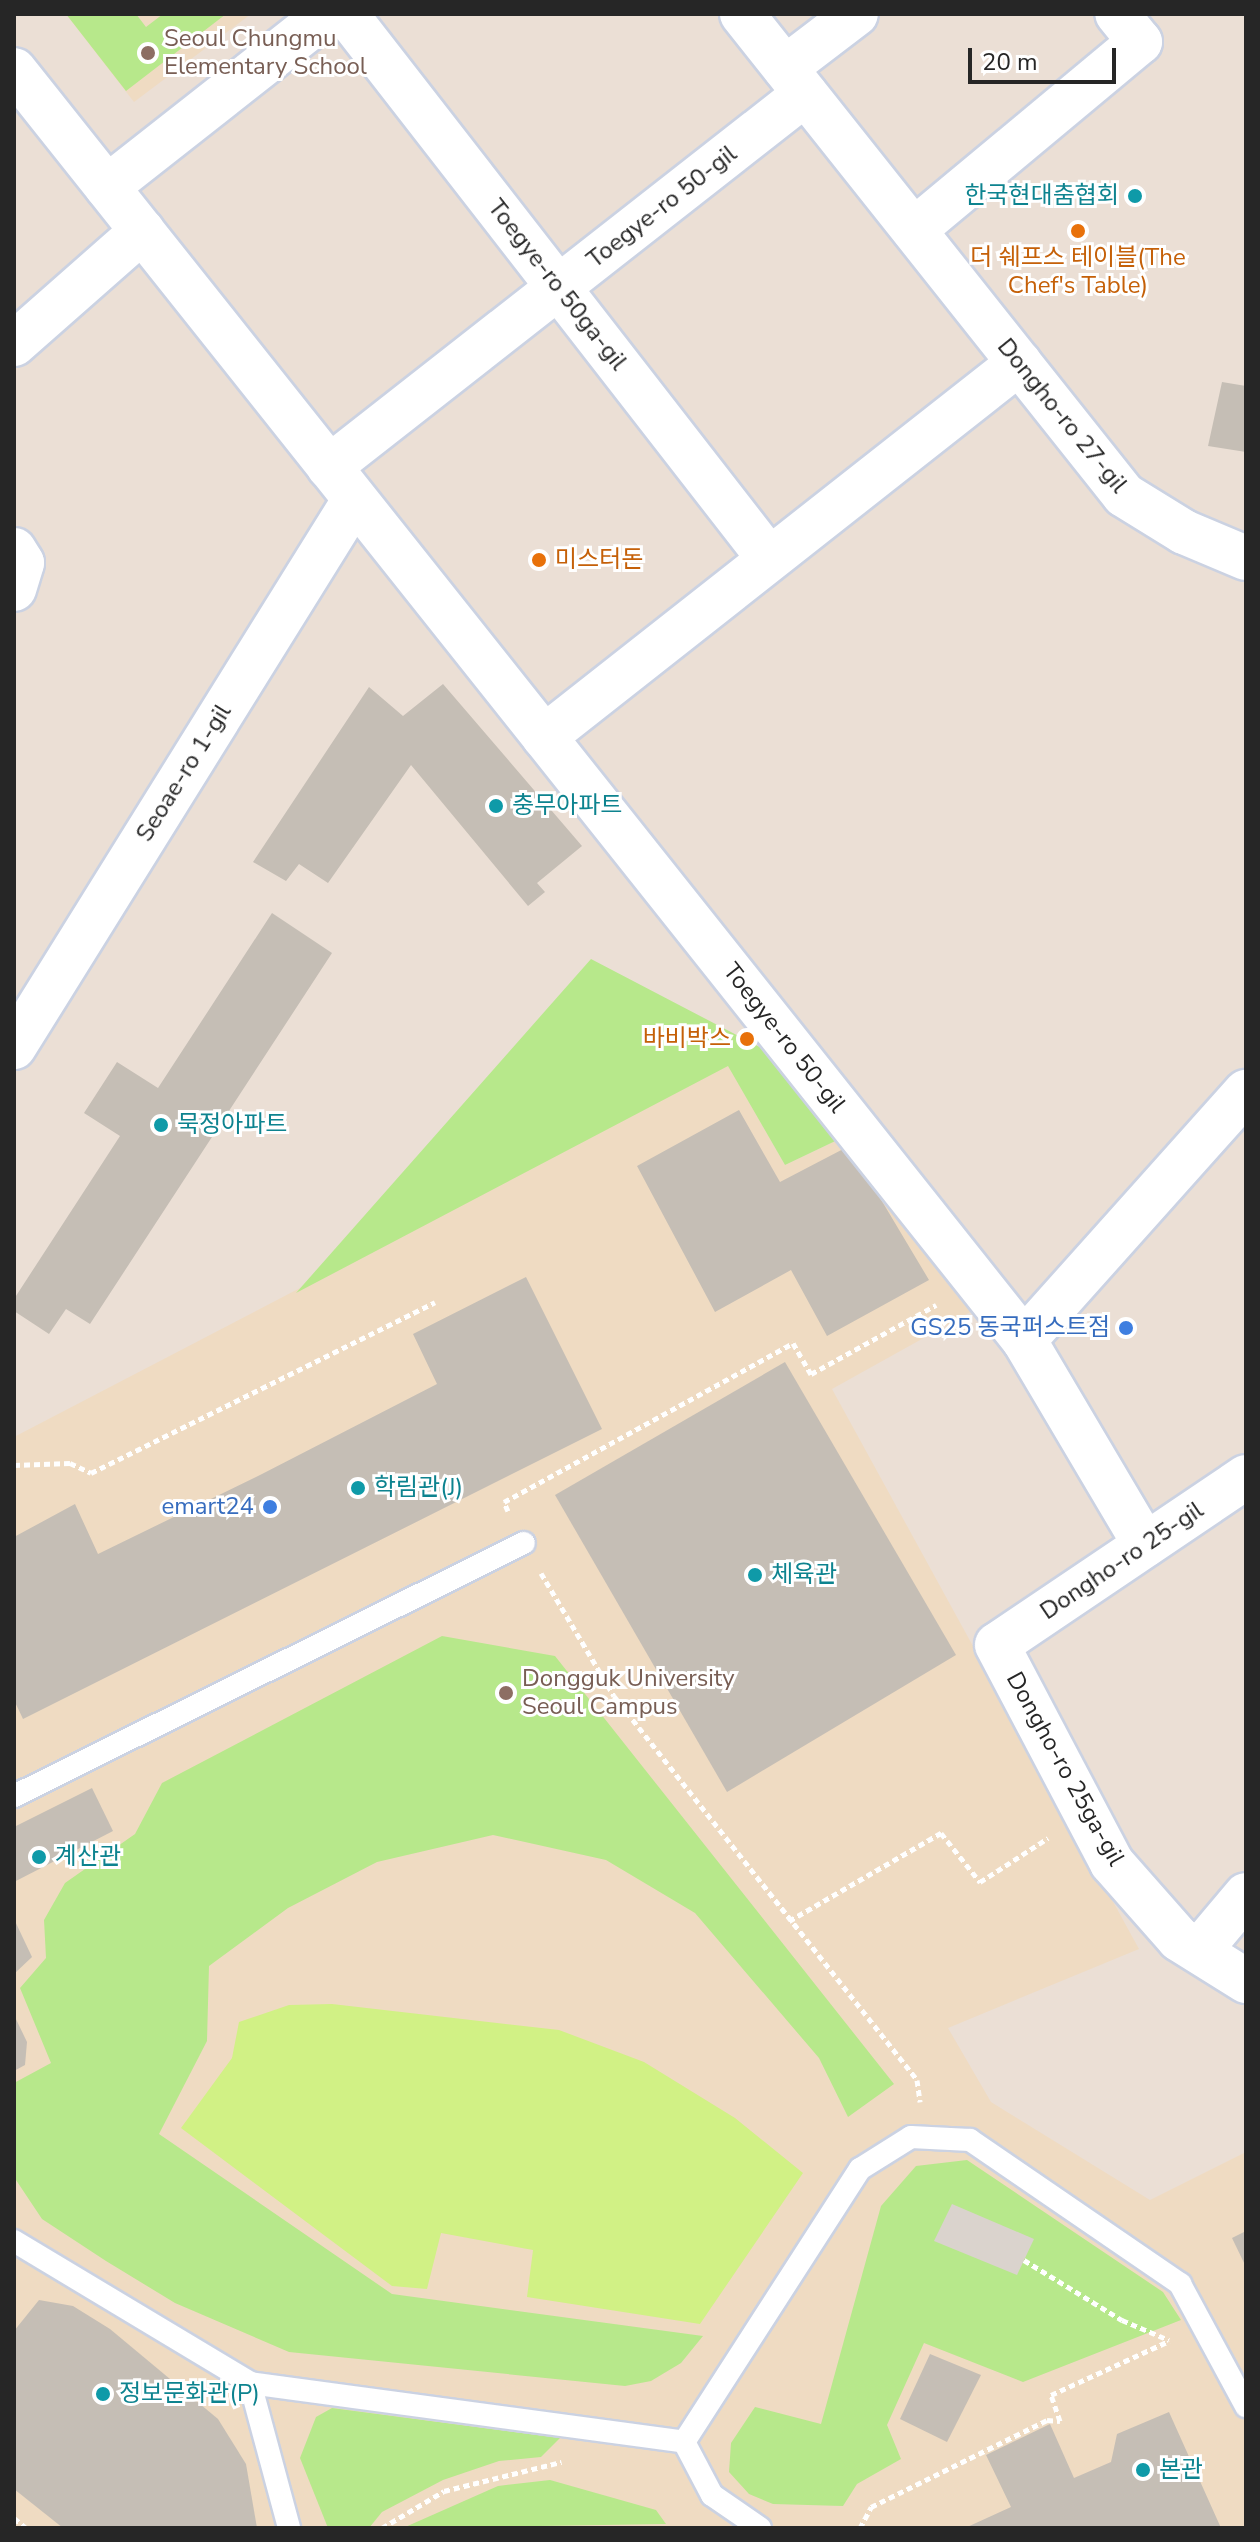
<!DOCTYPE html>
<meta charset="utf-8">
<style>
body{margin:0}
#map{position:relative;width:1260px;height:2542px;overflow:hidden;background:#ebdfd5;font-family:"Nunito Sans","Noto Sans KR",sans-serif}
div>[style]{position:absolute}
.education>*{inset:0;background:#efdbc2}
.green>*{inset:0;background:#b7e88b}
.pitch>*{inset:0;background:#d1f185}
.plaza>*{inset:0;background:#dad3cd}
.building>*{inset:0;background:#c5beb5}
.path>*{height:5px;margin-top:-2.5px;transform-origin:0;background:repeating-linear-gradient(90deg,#fff 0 6px,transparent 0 10px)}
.roads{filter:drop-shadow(2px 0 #cbd2e2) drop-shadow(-2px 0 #cbd2e2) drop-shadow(0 2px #cbd2e2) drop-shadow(0 -2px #cbd2e2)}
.service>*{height:22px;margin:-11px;padding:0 11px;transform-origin:11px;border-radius:11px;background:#fff}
.minor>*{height:44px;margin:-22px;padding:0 22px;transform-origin:22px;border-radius:22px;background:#fff}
.dots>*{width:22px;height:22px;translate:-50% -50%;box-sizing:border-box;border:4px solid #fff;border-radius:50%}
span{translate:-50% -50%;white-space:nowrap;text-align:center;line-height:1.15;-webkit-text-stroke:6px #fff;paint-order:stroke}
.education-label{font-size:24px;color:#785e54}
.left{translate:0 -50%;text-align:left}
.culture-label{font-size:24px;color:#0d838f}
.right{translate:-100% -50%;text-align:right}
.street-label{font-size:24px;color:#262626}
.food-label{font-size:24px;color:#c56008}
.shop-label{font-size:24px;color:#366cbe}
.frame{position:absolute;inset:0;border:16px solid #262626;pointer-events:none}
.scale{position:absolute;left:968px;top:48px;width:148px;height:36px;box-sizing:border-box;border:4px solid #262626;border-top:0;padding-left:10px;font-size:24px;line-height:28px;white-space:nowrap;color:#262626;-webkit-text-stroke:6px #fff;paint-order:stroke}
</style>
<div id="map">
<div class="education">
<div style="clip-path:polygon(66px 14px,251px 14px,134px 102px)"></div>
<div style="clip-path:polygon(728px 1065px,785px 1165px,850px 1134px,974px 1310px,832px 1389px,1139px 1949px,948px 2028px,991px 2102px,1150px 2200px,1246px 2152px,1246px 2528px,14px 2528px,14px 1437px)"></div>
</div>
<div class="green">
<div style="clip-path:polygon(66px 14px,136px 14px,146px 27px,163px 14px,226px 14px,126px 91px)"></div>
<div style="clip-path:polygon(591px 959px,771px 1053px,850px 1134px,785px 1165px,728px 1066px,296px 1293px)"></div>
<div style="clip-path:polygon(442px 1636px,555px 1656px,894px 2084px,848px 2117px,819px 2058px,695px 1913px,606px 1860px,493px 1835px,377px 1862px,288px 1908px,209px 1966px,207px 2041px,159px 2134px,392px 2294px,703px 2336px,681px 2363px,651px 2381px,625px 2386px,289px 2352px,175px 2303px,106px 2261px,42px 2219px,14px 2177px,14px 2083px,51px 2063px,20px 1988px,46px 1958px,44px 1920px,65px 1883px,135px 1834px,162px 1783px)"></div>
<div style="clip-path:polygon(967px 2160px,1163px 2292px,1181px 2320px,1023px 2382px,924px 2343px,887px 2425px,901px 2459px,857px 2484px,843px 2506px,773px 2504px,749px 2494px,729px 2472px,731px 2443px,755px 2407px,821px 2424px,881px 2206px,916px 2166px)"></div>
<div style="clip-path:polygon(332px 2408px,560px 2438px,541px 2457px,499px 2461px,443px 2480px,382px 2512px,369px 2528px,328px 2528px,300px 2458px,316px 2417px)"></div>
<div style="clip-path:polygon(550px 2480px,656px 2510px,666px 2524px,403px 2528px,498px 2486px)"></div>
</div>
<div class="pitch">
<div style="clip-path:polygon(332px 2004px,559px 2030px,644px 2062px,735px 2118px,803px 2173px,700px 2324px,527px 2297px,533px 2250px,441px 2233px,427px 2289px,392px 2286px,181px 2128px,232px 2058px,239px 2022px,289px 2005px)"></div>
</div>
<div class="plaza">
<div style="clip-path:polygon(952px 2204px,1034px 2239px,1017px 2275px,934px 2241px)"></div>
</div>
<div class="building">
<div style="clip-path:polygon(1222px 382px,1246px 386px,1246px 452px,1208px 446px)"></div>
<div style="clip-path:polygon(443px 684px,582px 846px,537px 883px,545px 892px,528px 906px,411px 765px,328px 883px,299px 864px,286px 881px,253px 862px,369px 687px,403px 716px)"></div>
<div style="clip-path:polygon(272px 913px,332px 953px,90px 1324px,66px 1309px,49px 1334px,14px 1311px,14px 1299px,120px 1136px,84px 1113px,117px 1062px,158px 1088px)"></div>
<div style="clip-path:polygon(739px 1110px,780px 1182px,849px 1146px,929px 1280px,827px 1336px,791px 1270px,715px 1312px,637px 1166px)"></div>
<div style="clip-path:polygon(526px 1277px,602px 1429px,23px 1719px,14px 1700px,14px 1537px,75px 1504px,98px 1554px,262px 1474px,437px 1384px,413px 1334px)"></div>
<div style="clip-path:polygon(785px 1362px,956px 1655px,727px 1792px,555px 1495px)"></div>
<div style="clip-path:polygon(92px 1788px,113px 1831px,14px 1882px,14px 1827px)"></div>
<div style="clip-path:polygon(14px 1919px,32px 1957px,14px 1974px)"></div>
<div style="clip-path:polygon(14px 2015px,27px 2042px,25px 2065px,14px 2071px)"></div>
<div style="clip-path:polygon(1246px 2231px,1246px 2267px,1232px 2238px)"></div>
<div style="clip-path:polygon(39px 2300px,73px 2306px,110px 2329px,218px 2419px,246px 2464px,257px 2528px,63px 2528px,14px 2489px,14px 2331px)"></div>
<div style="clip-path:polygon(930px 2354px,981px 2375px,947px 2442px,900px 2419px)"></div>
<div style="clip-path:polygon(1169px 2412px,1221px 2528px,965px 2528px,1011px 2507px,986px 2455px,1050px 2424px,1074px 2478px,1111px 2462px,1117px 2434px)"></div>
</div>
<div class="path">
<div style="left:14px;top:1465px;width:56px;rotate:-2deg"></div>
<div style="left:70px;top:1463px;width:23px;rotate:25deg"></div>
<div style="left:91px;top:1473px;width:384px;rotate:-26.4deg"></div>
<div style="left:508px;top:1511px;width:10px;rotate:-114deg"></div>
<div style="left:504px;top:1502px;width:330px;rotate:-28.8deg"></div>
<div style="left:793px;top:1343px;width:36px;rotate:60deg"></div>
<div style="left:811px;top:1374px;width:143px;rotate:-28.9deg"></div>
<div style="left:541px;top:1573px;width:143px;rotate:59.3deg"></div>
<div style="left:614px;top:1696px;width:489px;rotate:51.7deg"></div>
<div style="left:917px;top:2080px;width:22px;rotate:82deg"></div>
<div style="left:789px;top:1921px;width:176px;rotate:-30.1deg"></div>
<div style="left:941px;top:1833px;width:63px;rotate:51.5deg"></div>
<div style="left:980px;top:1882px;width:81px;rotate:-32.9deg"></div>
<div style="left:1024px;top:2260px;width:115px;rotate:31.5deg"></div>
<div style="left:1122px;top:2320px;width:51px;rotate:23.1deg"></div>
<div style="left:14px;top:2518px;width:16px;rotate:40deg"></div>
<div style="left:382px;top:2528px;width:72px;rotate:-30.8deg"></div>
<div style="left:444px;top:2491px;width:121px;rotate:-13.9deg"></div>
<div style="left:860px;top:2528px;width:24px;rotate:-62deg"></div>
<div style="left:871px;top:2507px;width:196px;rotate:-26.3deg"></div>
<div style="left:1047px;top:2420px;width:13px;rotate:4deg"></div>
<div style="left:1060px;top:2421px;width:28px;rotate:-109deg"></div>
<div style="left:1051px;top:2395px;width:130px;rotate:-24.6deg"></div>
</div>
<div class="roads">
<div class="service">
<div style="left:14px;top:1796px;width:569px;rotate:-26.39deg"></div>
<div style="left:14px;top:2241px;width:275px;rotate:31deg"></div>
<div style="left:250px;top:2383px;width:438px;rotate:7.7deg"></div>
<div style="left:250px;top:2383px;width:150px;rotate:74.9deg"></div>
<div style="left:760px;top:2528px;width:58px;rotate:-145.5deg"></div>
<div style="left:712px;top:2495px;width:60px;rotate:-117.8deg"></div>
<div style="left:684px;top:2442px;width:325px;rotate:-57.2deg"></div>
<div style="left:860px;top:2169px;width:60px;rotate:-32.1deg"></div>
<div style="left:911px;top:2137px;width:59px;rotate:2.9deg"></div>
<div style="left:970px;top:2140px;width:255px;rotate:34.4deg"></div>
<div style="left:1180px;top:2284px;width:139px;rotate:61.6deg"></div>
</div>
<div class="minor">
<div style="left:346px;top:14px;width:686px;rotate:52.16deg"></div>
<div style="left:742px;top:14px;width:614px;rotate:51.54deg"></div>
<div style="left:1124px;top:495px;width:70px;rotate:31.7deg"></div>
<div style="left:1184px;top:532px;width:67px;rotate:22.8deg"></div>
<div style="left:785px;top:68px;width:89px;rotate:-37.3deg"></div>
<div style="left:14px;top:70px;width:1623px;rotate:51.51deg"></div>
<div style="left:1024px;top:1340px;width:238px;rotate:59.4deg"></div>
<div style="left:107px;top:187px;width:280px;rotate:-38.2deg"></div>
<div style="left:914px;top:230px;width:294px;rotate:-39.8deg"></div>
<div style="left:1140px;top:42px;width:36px;rotate:-129deg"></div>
<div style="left:14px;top:344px;width:171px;rotate:-41.4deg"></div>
<div style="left:329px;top:467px;width:605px;rotate:-38.08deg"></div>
<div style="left:14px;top:550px;width:15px;rotate:58deg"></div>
<div style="left:22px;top:563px;width:27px;rotate:107deg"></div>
<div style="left:544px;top:737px;width:605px;rotate:-38.22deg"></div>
<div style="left:14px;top:1047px;width:645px;rotate:-58.11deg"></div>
<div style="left:1024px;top:1340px;width:333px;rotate:-48.2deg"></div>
<div style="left:1246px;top:1477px;width:300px;rotate:146deg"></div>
<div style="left:997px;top:1645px;width:246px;rotate:62.2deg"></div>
<div style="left:1112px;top:1863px;width:101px;rotate:48.6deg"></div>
<div style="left:1179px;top:1939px;width:79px;rotate:32.1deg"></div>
<div style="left:1199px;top:1951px;width:73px;rotate:-50deg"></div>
</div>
</div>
<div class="dots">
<div style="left:148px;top:53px;background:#8d6e63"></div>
<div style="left:1135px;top:196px;background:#0f9aa8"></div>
<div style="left:1078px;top:231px;background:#e8710a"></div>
<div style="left:539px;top:560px;background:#e8710a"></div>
<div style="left:496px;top:806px;background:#0f9aa8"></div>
<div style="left:747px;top:1039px;background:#e8710a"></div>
<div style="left:161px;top:1125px;background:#0f9aa8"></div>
<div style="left:1126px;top:1328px;background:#3f7fe0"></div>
<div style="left:358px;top:1488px;background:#0f9aa8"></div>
<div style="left:270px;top:1507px;background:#3f7fe0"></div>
<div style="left:755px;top:1575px;background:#0f9aa8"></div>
<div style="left:506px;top:1693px;background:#8d6e63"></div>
<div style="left:39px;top:1857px;background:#0f9aa8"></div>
<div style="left:103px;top:2394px;background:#0f9aa8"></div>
<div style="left:1143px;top:2470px;background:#0f9aa8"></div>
</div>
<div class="education-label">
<span class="left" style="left:164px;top:53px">Seoul Chungmu<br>Elementary School</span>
<span class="left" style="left:522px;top:1693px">Dongguk University<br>Seoul Campus</span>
</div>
<div class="culture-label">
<span class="right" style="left:1119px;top:196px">한국현대춤협회</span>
<span class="left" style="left:512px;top:806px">충무아파트</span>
<span class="left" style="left:177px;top:1125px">묵정아파트</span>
<span class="left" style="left:374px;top:1488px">학림관(J)</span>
<span class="left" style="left:771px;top:1575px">체육관</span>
<span class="left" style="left:55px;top:1857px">계산관</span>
<span class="left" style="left:119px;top:2394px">정보문화관(P)</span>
<span class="left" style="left:1159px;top:2470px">본관</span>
</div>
<div class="street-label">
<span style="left:662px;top:207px;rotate:-38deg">Toegye-ro 50-gil</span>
<span style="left:557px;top:285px;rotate:52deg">Toegye-ro 50ga-gil</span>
<span style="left:1062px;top:416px;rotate:51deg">Dongho-ro 27-gil</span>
<span style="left:184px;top:773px;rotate:-58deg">Seoae-ro 1-gil</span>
<span style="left:784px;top:1038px;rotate:52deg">Toegye-ro 50-gil</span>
<span style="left:1122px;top:1561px;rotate:-34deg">Dongho-ro 25-gil</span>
<span style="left:1065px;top:1769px;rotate:61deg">Dongho-ro 25ga-gil</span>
</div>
<div class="food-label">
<span style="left:1078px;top:272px">더 쉐프스 테이블(The<br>Chef's Table)</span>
<span class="left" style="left:555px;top:560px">미스터돈</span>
<span class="right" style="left:731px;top:1039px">바비박스</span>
</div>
<div class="shop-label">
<span class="right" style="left:1110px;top:1328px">GS25 동국퍼스트점</span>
<span class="right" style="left:254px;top:1507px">emart24</span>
</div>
<div class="frame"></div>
<div class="scale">20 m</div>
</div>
